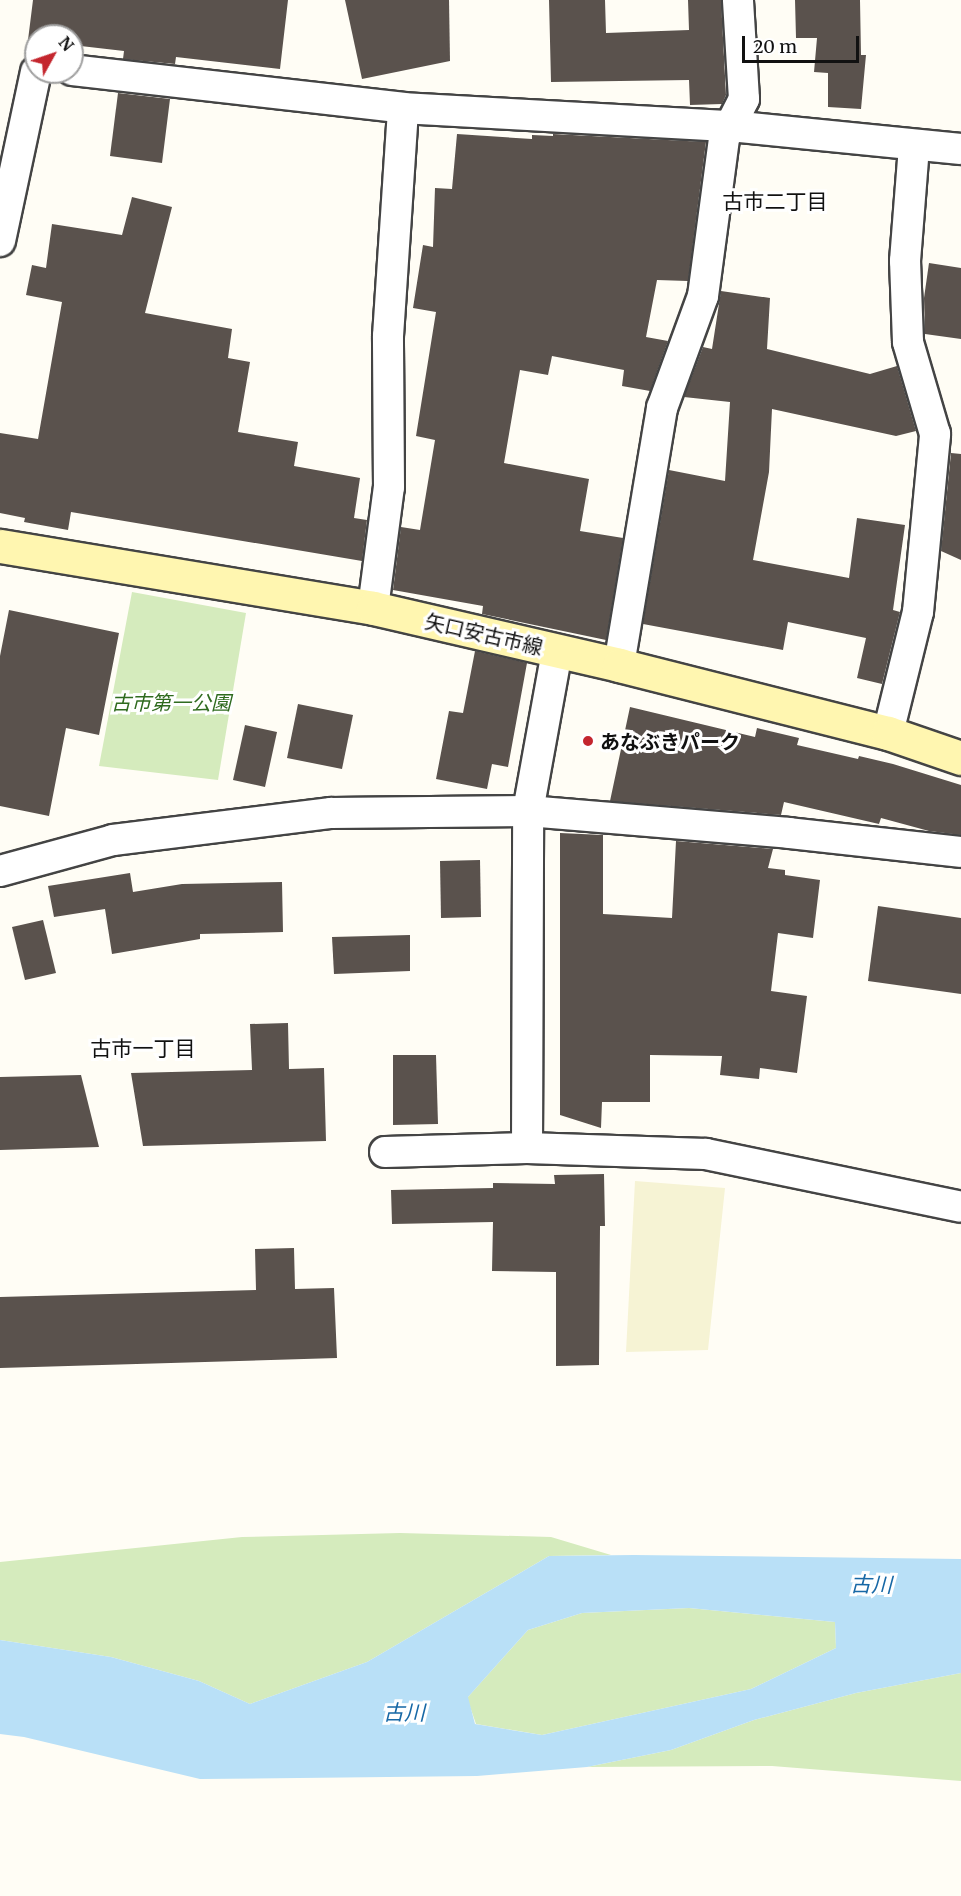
<!DOCTYPE html>
<meta charset="utf-8">
<style>
body{margin:0}
#map{position:relative;width:961px;height:1896px;overflow:hidden;background:#fffdf5;font-family:Merriweather,"Noto Sans JP",serif}
div>[style]{position:absolute}
.farmland>*{inset:0;background:#f6f3d4}
.green>*{inset:0;background:#d5ebbd}
.water>*{inset:0;background:#b9e0f7}
.building>*{inset:0;background:#5a524d}
.roads{filter:drop-shadow(2px 0 #444) drop-shadow(-2px 0 #444) drop-shadow(0 2px #444) drop-shadow(0 -2px #444)}
.minor>*{height:30px;margin:-15px;padding:0 15px;transform-origin:15px;border-radius:15px;background:#fff}
.secondary>*{height:33px;margin:-16.5px;padding:0 16.5px;transform-origin:16.5px;border-radius:16.5px;background:#fff6b0}
.dots>*{width:16px;height:16px;translate:-50% -50%;box-sizing:border-box;border:3px solid #fff;border-radius:50%}
span{translate:-50% -50%;white-space:nowrap;text-align:center;line-height:1.15;-webkit-text-stroke:6px #fff;paint-order:stroke}
.street-label{font-size:20px;color:#111}
.park-label{font-size:20px;color:#2f6b1f;font-style:italic}
.poi-label{font-size:20px;color:#111;font-weight:700}
.left{translate:0 -50%;text-align:left}
.neighbourhood-label{font-size:21px;color:#111}
.water-label{font-size:21px;color:#1768a6;font-style:italic}
.north{position:absolute;left:24px;top:24px;width:60px;height:60px;box-sizing:border-box;background:#fff;border:2px solid #a0a0a0;border-radius:50%;rotate:50deg;font-size:16px;font-weight:700;line-height:24px;text-align:center;color:#111}
.north::after{content:'';display:block;margin:auto;width:21px;height:27px;background:#c4262e;clip-path:polygon(50% 0,100% 100%,50% 72%,0 100%)}
.scale{position:absolute;left:742px;top:36px;width:117px;height:27px;box-sizing:border-box;border:3px solid #111;border-top:0;padding-left:8px;font-size:18px;line-height:21px;white-space:nowrap;color:#111;-webkit-text-stroke:4px #fff;paint-order:stroke}
</style>
<div id="map">
<div class="farmland">
<div style="clip-path:polygon(635px 1181px,725px 1188px,708px 1350px,626px 1352px)"></div>
</div>
<div class="green">
<div style="clip-path:polygon(132px 592px,246px 613px,218px 780px,99px 766px)"></div>
<div style="clip-path:polygon(400px 1533px,551px 1537px,611px 1555px,549px 1556px,367px 1662px,250px 1704px,199px 1681px,111px 1657px,0 1640px,0 1562px,242px 1537px)"></div>
<div style="clip-path:polygon(689px 1608px,835px 1622px,836px 1648px,751px 1689px,542px 1735px,476px 1724px,467px 1698px,528px 1630px,582px 1613px)"></div>
<div style="clip-path:polygon(961px 1673px,961px 1781px,772px 1766px,587px 1767px,671px 1750px,754px 1720px,856px 1693px)"></div>
</div>
<div class="water">
<div style="clip-path:polygon(evenodd,634px 1555px,961px 1559px,961px 1673px,856px 1693px,754px 1720px,671px 1750px,587px 1767px,477px 1776px,200px 1779px,24px 1737px,0 1734px,0 1640px,111px 1657px,199px 1681px,250px 1704px,367px 1662px,549px 1556px,634px 1555px,689px 1608px,835px 1622px,836px 1648px,751px 1689px,542px 1735px,475px 1724px,468px 1697px,528px 1630px,582px 1613px,689px 1608px)"></div>
</div>
<div class="building">
<div style="clip-path:polygon(33px 0,288px 0,280px 69px,176px 57px,175px 64px,123px 59px,124px 51px,72px 45px,72px 36px,36px 36px,36px 40px,28px 40px)"></div>
<div style="clip-path:polygon(345px 0,449px 0,450px 61px,362px 79px)"></div>
<div style="clip-path:polygon(549px 0,605px 0,606px 33px,689px 30px,688px 0,721px 0,726px 95px,722px 104px,690px 105px,689px 80px,551px 82px)"></div>
<div style="clip-path:polygon(795px 0,860px 0,861px 55px,866px 55px,861px 109px,828px 107px,828px 73px,814px 72px,817px 38px,796px 38px)"></div>
<div style="clip-path:polygon(118px 93px,170px 99px,162px 163px,110px 156px)"></div>
<div style="clip-path:polygon(457px 134px,532px 139px,532px 135px,553px 136px,553px 134px,706px 142px,688px 281px,657px 280px,646px 337px,668px 341px,650px 391px,622px 386px,624px 370px,552px 356px,548px 375px,520px 370px,504px 463px,589px 479px,580px 531px,623px 538px,606px 640px,482px 614px,483px 606px,393px 590px,401px 527px,420px 530px,435px 440px,416px 436px,436px 312px,413px 308px,423px 245px,433px 247px,435px 188px,452px 189px)"></div>
<div style="clip-path:polygon(132px 197px,172px 207px,145px 313px,232px 329px,228px 358px,250px 362px,238px 432px,298px 442px,294px 466px,360px 478px,354px 518px,367px 520px,362px 561px,71px 512px,68px 530px,24px 522px,25px 518px,0 513px,0 433px,38px 439px,62px 302px,26px 295px,32px 265px,46px 268px,52px 224px,122px 235px)"></div>
<div style="clip-path:polygon(929px 263px,961px 268px,961px 339px,925px 334px,924px 298px)"></div>
<div style="clip-path:polygon(721px 291px,770px 298px,767px 349px,870px 374px,897px 366px,916px 431px,896px 436px,772px 409px,769px 472px,753px 560px,849px 578px,857px 518px,905px 525px,893px 610px,900px 612px,882px 684px,857px 678px,866px 638px,788px 622px,783px 650px,643px 624px,669px 470px,725px 481px,730px 402px,684px 397px,703px 347px,712px 349px)"></div>
<div style="clip-path:polygon(951px 453px,961px 454px,961px 560px,941px 551px)"></div>
<div style="clip-path:polygon(9px 610px,119px 633px,99px 735px,66px 728px,49px 816px,0 806px,0 656px)"></div>
<div style="clip-path:polygon(475px 651px,527px 663px,508px 767px,492px 764px,487px 789px,436px 779px,449px 711px,463px 713px)"></div>
<div style="clip-path:polygon(298px 704px,353px 715px,342px 769px,287px 758px)"></div>
<div style="clip-path:polygon(630px 707px,755px 737px,757px 728px,799px 738px,797px 745px,858px 759px,859px 756px,893px 764px,961px 785px,961px 835px,929px 831px,881px 818px,879px 824px,784px 802px,781px 815px,610px 801px)"></div>
<div style="clip-path:polygon(245px 725px,277px 732px,265px 787px,233px 780px)"></div>
<div style="clip-path:polygon(560px 833px,603px 835px,603px 914px,672px 918px,676px 841px,773px 849px,768px 868px,785px 870px,785px 875px,820px 880px,813px 938px,778px 933px,771px 991px,807px 996px,797px 1073px,760px 1068px,759px 1079px,720px 1075px,722px 1056px,650px 1055px,650px 1102px,602px 1102px,601px 1128px,560px 1115px)"></div>
<div style="clip-path:polygon(480px 860px,481px 917px,441px 918px,440px 861px)"></div>
<div style="clip-path:polygon(130px 873px,133px 892px,182px 884px,282px 882px,283px 932px,200px 934px,200px 939px,112px 954px,105px 909px,54px 917px,48px 886px)"></div>
<div style="clip-path:polygon(878px 906px,961px 918px,961px 994px,868px 981px)"></div>
<div style="clip-path:polygon(43px 920px,56px 973px,25px 980px,12px 927px)"></div>
<div style="clip-path:polygon(410px 935px,410px 971px,334px 974px,332px 937px)"></div>
<div style="clip-path:polygon(288px 1023px,289px 1069px,324px 1068px,326px 1141px,143px 1146px,131px 1073px,252px 1070px,250px 1024px)"></div>
<div style="clip-path:polygon(393px 1055px,436px 1055px,438px 1124px,393px 1125px)"></div>
<div style="clip-path:polygon(81px 1075px,99px 1147px,0 1150px,0 1077px)"></div>
<div style="clip-path:polygon(604px 1174px,605px 1226px,600px 1226px,599px 1365px,556px 1366px,556px 1272px,492px 1271px,493px 1222px,392px 1224px,391px 1190px,493px 1188px,493px 1183px,555px 1184px,554px 1175px)"></div>
<div style="clip-path:polygon(294px 1248px,295px 1289px,334px 1288px,337px 1358px,0 1368px,0 1297px,256px 1290px,255px 1249px)"></div>
</div>
<div class="roads">
<div class="minor">
<div style="left:72px;top:70px;width:333px;rotate:6.5deg"></div>
<div style="left:403px;top:108px;width:327px;rotate:3.2deg"></div>
<div style="left:730px;top:126px;width:232px;rotate:5.7deg"></div>
<div style="left:0;top:241px;width:173px;rotate:-78deg"></div>
<div style="left:373px;top:608px;width:122px;rotate:-82.5deg"></div>
<div style="left:389px;top:487px;width:151px;rotate:-90.4deg"></div>
<div style="left:388px;top:336px;width:228px;rotate:-86.2deg"></div>
<div style="left:619px;top:665px;width:261px;rotate:-80.5deg"></div>
<div style="left:662px;top:408px;width:119px;rotate:-69.9deg"></div>
<div style="left:703px;top:296px;width:159px;rotate:-82.4deg"></div>
<div style="left:724px;top:138px;width:44px;rotate:-62.9deg"></div>
<div style="left:744px;top:99px;width:99px;rotate:-93.5deg"></div>
<div style="left:888px;top:733px;width:125px;rotate:-76.1deg"></div>
<div style="left:918px;top:612px;width:179px;rotate:-84.5deg"></div>
<div style="left:935px;top:434px;width:96px;rotate:-106.4deg"></div>
<div style="left:908px;top:342px;width:81px;rotate:-92.1deg"></div>
<div style="left:905px;top:261px;width:115px;rotate:-85.5deg"></div>
<div style="left:0;top:871px;width:117px;rotate:-15.3deg"></div>
<div style="left:113px;top:840px;width:220px;rotate:-7.1deg"></div>
<div style="left:331px;top:813px;width:197px;rotate:-0.6deg"></div>
<div style="left:528px;top:811px;width:262px;rotate:4.8deg"></div>
<div style="left:789px;top:833px;width:173px;rotate:6.3deg"></div>
<div style="left:527px;top:1148px;width:337px;rotate:-89.8deg"></div>
<div style="left:528px;top:811px;width:162px;rotate:-79.7deg"></div>
<div style="left:385px;top:1152px;width:142px;rotate:-1.6deg"></div>
<div style="left:527px;top:1148px;width:179px;rotate:1.9deg"></div>
<div style="left:706px;top:1154px;width:260px;rotate:11.7deg"></div>
</div>
<div class="secondary">
<div style="left:0;top:546px;width:378px;rotate:9.4deg"></div>
<div style="left:373px;top:608px;width:253px;rotate:13deg"></div>
<div style="left:619px;top:665px;width:277px;rotate:14.2deg"></div>
<div style="left:888px;top:733px;width:77px;rotate:18.9deg"></div>
</div>
</div>
<div class="dots">
<div style="left:588px;top:741px;background:#c4262e"></div>
</div>
<div class="street-label">
<span style="left:484px;top:634px;rotate:13deg">矢口安古市線</span>
</div>
<div class="park-label">
<span style="left:171px;top:702px">古市第一公園</span>
</div>
<div class="poi-label">
<span class="left" style="left:600px;top:741px">あなぶきパーク</span>
</div>
<div class="neighbourhood-label">
<span style="left:775px;top:202px">古市二丁目</span>
<span style="left:143px;top:1049px">古市一丁目</span>
</div>
<div class="water-label">
<span style="left:871px;top:1585px;rotate:1deg">古川</span>
<span style="left:404px;top:1713px">古川</span>
</div>
<div class="north">N</div>
<div class="scale">20 m</div>
</div>
